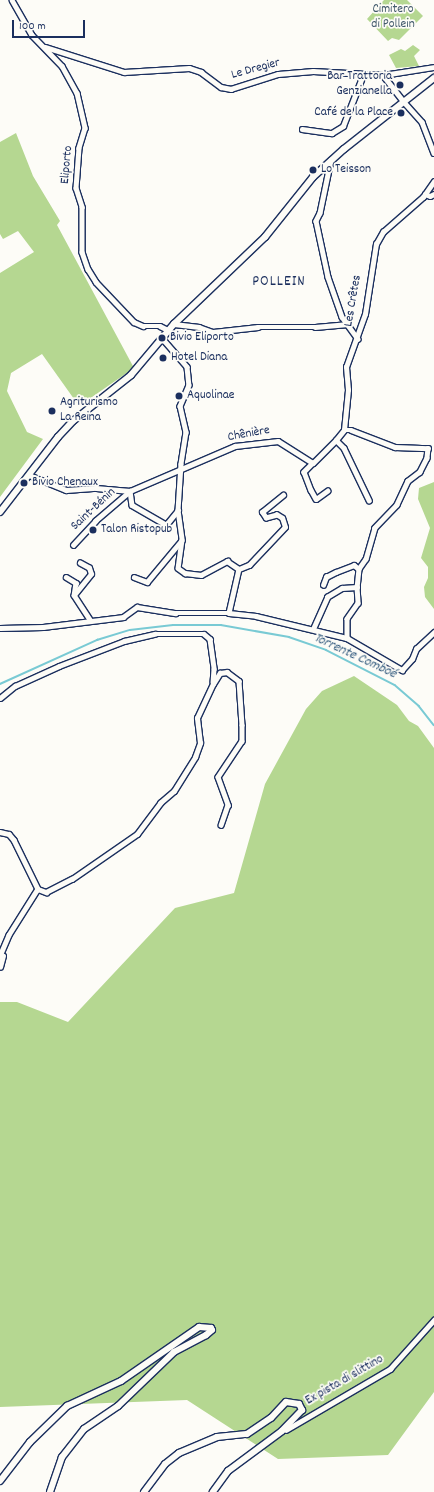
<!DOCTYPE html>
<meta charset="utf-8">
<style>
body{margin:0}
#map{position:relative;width:434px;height:1492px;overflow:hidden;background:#fdfcf7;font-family:Dekko,sans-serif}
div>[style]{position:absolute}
.green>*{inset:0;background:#b5d791}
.stream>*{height:1.5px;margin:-0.75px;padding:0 0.75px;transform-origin:0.75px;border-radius:0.75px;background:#79cad4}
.roads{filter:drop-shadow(1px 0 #1b2f5e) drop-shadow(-1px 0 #1b2f5e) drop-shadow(0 1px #1b2f5e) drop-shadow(0 -1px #1b2f5e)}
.street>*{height:4.5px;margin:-2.25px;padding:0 2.25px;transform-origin:2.25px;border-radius:2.25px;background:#fdfcf7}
.secondary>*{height:6px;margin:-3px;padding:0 3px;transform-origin:3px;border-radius:3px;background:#fdfcf7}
.dots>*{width:11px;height:11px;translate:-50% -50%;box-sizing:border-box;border:2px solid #fdfcf7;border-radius:50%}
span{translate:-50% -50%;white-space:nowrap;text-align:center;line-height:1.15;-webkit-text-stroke:3.5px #fdfcf7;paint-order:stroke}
.park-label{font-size:13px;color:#42596b}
.street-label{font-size:13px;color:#1b2f5e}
.poi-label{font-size:13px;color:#1b2f5e}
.right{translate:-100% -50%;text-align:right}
.left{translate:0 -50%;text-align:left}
.water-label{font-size:14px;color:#375e81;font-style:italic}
.quarter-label{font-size:15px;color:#1b2f5e;letter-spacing:1px}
.scale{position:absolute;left:12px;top:20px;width:73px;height:18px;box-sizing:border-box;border:2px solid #1b2f5e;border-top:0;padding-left:5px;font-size:12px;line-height:14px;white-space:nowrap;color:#1b2f5e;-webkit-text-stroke:3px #fdfcf7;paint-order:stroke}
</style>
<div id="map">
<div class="green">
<div style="clip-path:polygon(384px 0,407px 0,423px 16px,399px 40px,392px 38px,388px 41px,367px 19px)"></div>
<div style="clip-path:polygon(413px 45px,420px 50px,414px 56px,419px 66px,396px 68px,389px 55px,401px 49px,405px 51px)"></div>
<div style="clip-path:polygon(16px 133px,33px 176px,60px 221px,57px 225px,134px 368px,79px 406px,42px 354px,11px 373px,7px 391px,27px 432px,43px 439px,0 497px,0 273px,34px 252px,18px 231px,3px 239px,0 234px,0 142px)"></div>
<div style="clip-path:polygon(434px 482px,434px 609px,425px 597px,424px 587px,428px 578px,428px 567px,421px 558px,430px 528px,418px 499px,419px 488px)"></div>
<div style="clip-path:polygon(354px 676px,397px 705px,409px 721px,418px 726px,434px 748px,434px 1392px,388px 1455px,278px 1459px,187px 1400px,0 1407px,0 1002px,17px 1002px,68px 1022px,175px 908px,234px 893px,265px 784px,306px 709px,322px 691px)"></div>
</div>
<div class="stream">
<div style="left:0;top:684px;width:107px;rotate:-24.4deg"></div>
<div style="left:97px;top:640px;width:34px;rotate:-17deg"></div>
<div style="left:130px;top:630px;width:43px;rotate:-6.6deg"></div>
<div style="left:173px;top:625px;width:48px"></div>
<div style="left:221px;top:625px;width:69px;rotate:10deg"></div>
<div style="left:289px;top:637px;width:39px;rotate:19deg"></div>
<div style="left:326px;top:650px;width:77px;rotate:26.9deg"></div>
<div style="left:395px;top:685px;width:32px;rotate:41deg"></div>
<div style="left:419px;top:706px;width:24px;rotate:52deg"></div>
</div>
<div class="roads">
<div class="street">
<div style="left:12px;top:0;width:40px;rotate:60.3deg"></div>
<div style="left:32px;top:35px;width:43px;rotate:45.9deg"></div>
<div style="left:62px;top:66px;width:31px;rotate:61deg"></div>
<div style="left:77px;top:93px;width:36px;rotate:77deg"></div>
<div style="left:85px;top:128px;width:21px;rotate:107deg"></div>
<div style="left:79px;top:148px;width:40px;rotate:94.3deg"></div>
<div style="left:76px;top:188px;width:20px;rotate:72deg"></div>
<div style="left:82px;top:207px;width:45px;rotate:90deg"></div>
<div style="left:82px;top:252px;width:18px;rotate:71deg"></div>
<div style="left:88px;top:269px;width:15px;rotate:58deg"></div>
<div style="left:96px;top:282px;width:55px;rotate:46.5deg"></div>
<div style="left:134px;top:322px;width:10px;rotate:24deg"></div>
<div style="left:143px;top:326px;width:17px"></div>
<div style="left:160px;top:326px;width:9px;rotate:27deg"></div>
<div style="left:45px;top:47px;width:83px;rotate:17.6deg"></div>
<div style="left:124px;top:72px;width:65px;rotate:-3.5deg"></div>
<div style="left:189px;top:68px;width:13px;rotate:18deg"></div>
<div style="left:201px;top:72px;width:25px;rotate:37deg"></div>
<div style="left:221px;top:87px;width:10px;rotate:11deg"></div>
<div style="left:231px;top:89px;width:49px;rotate:-17.7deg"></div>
<div style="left:278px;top:74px;width:35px;rotate:-5deg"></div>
<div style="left:313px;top:71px;width:70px;rotate:3.3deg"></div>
<div style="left:383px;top:75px;width:52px;rotate:-8.9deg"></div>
<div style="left:383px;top:75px;width:34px;rotate:52deg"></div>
<div style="left:404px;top:102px;width:27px;rotate:48deg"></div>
<div style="left:422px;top:122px;width:33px;rotate:69deg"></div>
<div style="left:302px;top:129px;width:30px;rotate:8deg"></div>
<div style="left:332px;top:133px;width:13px;rotate:-32deg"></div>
<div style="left:343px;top:126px;width:55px;rotate:-68.6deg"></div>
<div style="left:331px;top:160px;width:54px;rotate:101.7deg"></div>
<div style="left:320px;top:213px;width:9px;rotate:117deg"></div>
<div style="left:316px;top:221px;width:57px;rotate:77.9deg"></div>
<div style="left:328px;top:277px;width:42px;rotate:70.7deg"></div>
<div style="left:342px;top:317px;width:27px;rotate:54deg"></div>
<div style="left:425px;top:194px;width:5px;rotate:22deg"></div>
<div style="left:430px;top:196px;width:4px;rotate:-27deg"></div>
<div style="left:174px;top:324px;width:25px;rotate:7deg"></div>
<div style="left:199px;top:327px;width:15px;rotate:20deg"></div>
<div style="left:213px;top:332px;width:45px;rotate:-6.3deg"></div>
<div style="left:258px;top:327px;width:57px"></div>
<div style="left:315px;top:327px;width:33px;rotate:-5deg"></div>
<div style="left:162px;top:338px;width:38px;rotate:49deg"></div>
<div style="left:187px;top:367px;width:18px;rotate:84deg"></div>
<div style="left:189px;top:385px;width:23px;rotate:113deg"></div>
<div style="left:180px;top:406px;width:27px;rotate:77deg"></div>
<div style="left:186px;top:432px;width:32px;rotate:99deg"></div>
<div style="left:181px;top:464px;width:46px;rotate:93.7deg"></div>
<div style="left:178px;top:510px;width:30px;rotate:82deg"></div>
<div style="left:182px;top:540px;width:28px;rotate:98deg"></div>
<div style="left:178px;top:568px;width:9px;rotate:36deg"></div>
<div style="left:185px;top:573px;width:16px;rotate:7deg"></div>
<div style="left:201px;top:575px;width:30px;rotate:-28deg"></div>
<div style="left:227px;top:561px;width:14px;rotate:34deg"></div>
<div style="left:239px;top:569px;width:45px;rotate:102.8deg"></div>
<div style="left:344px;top:430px;width:40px;rotate:-84.3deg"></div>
<div style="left:348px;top:390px;width:23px;rotate:-95deg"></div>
<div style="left:346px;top:367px;width:56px;rotate:-70.3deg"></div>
<div style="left:365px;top:314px;width:71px;rotate:-81.1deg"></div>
<div style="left:376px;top:244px;width:14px;rotate:-60deg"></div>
<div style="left:383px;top:232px;width:53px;rotate:-41.2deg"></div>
<div style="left:423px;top:197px;width:19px;rotate:-55deg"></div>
<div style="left:336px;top:440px;width:13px;rotate:-51deg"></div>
<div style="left:344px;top:430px;width:7px"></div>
<div style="left:351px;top:430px;width:47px;rotate:21.1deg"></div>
<div style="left:395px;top:447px;width:33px;rotate:2deg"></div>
<div style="left:428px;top:448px;width:10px;rotate:96deg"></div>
<div style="left:427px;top:458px;width:16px;rotate:117deg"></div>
<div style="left:420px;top:472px;width:15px;rotate:143deg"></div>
<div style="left:408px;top:481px;width:26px;rotate:115deg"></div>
<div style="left:397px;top:505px;width:32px;rotate:134deg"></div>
<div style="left:375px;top:528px;width:32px;rotate:106deg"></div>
<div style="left:366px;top:559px;width:12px;rotate:125deg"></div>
<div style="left:359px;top:569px;width:18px;rotate:96deg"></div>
<div style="left:357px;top:587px;width:16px;rotate:86deg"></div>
<div style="left:358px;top:603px;width:19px;rotate:125deg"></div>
<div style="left:347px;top:619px;width:19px;rotate:90deg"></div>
<div style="left:313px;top:463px;width:13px;rotate:135deg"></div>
<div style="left:304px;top:472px;width:19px;rotate:69deg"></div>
<div style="left:311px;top:490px;width:10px;rotate:61deg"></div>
<div style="left:316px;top:499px;width:14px;rotate:-36deg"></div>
<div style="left:29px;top:475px;width:40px;rotate:22deg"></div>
<div style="left:66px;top:490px;width:30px;rotate:-4deg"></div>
<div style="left:96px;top:488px;width:34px;rotate:5deg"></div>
<div style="left:130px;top:491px;width:114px;rotate:-23.2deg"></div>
<div style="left:235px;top:446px;width:43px;rotate:-6.6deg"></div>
<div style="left:278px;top:441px;width:41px;rotate:32.2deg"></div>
<div style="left:313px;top:463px;width:33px;rotate:-45deg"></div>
<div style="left:336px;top:440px;width:11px;rotate:45deg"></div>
<div style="left:344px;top:448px;width:58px;rotate:64.3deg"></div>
<div style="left:73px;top:545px;width:33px;rotate:-47deg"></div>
<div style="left:95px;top:521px;width:46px;rotate:-40.6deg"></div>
<div style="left:130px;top:491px;width:14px;rotate:82deg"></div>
<div style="left:132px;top:505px;width:39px;rotate:30deg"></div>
<div style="left:166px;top:525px;width:19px;rotate:-51deg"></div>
<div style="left:239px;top:569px;width:11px;rotate:-22deg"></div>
<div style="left:249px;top:565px;width:52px;rotate:-46.5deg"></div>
<div style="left:285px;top:527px;width:9px;rotate:-108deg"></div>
<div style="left:282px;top:518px;width:6px;rotate:-149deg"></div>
<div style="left:277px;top:515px;width:11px;rotate:165deg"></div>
<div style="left:266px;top:518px;width:7px;rotate:-124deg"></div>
<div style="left:262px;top:512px;width:27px;rotate:-39deg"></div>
<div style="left:66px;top:577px;width:12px;rotate:31deg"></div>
<div style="left:76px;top:583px;width:12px;rotate:99deg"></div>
<div style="left:74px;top:595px;width:30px;rotate:57deg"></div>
<div style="left:134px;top:577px;width:14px;rotate:21deg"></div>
<div style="left:147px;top:582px;width:53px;rotate:-50.3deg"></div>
<div style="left:323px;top:585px;width:9px;rotate:-69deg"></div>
<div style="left:326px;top:577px;width:11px;rotate:-27deg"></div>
<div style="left:336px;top:572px;width:19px;rotate:-21deg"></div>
<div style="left:354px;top:565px;width:6px;rotate:39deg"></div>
<div style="left:74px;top:595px;width:27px;rotate:-51deg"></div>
<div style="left:91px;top:574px;width:6px;rotate:-108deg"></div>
<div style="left:89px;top:568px;width:10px;rotate:-151deg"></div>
<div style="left:0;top:628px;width:43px;rotate:-1.3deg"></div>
<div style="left:43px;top:627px;width:81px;rotate:-7.1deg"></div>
<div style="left:123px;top:617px;width:17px;rotate:-36deg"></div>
<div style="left:137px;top:607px;width:39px;rotate:9deg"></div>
<div style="left:176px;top:613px;width:53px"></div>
<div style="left:229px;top:613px;width:27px;rotate:6deg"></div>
<div style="left:256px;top:616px;width:94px;rotate:13.6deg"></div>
<div style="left:347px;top:638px;width:64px;rotate:30.2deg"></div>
<div style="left:402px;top:670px;width:15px;rotate:-48deg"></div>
<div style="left:412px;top:659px;width:11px;rotate:-68deg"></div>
<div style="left:416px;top:649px;width:25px;rotate:-43deg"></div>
<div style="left:313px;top:629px;width:35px;rotate:-66deg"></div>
<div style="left:327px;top:597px;width:17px;rotate:-31deg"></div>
<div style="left:342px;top:588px;width:15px;rotate:-4deg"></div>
<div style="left:0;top:698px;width:19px;rotate:-39deg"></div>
<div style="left:15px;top:686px;width:48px;rotate:-24.4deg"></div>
<div style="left:59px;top:666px;width:70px;rotate:-21deg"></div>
<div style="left:124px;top:641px;width:32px;rotate:-13deg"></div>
<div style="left:155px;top:634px;width:49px"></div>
<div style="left:204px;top:634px;width:8px;rotate:40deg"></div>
<div style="left:210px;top:639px;width:30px;rotate:82deg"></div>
<div style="left:214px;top:669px;width:13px;rotate:94deg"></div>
<div style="left:0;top:832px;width:9px;rotate:13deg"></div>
<div style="left:9px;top:834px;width:8px;rotate:50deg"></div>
<div style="left:14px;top:840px;width:55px;rotate:63.9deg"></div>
<div style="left:38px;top:889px;width:54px;rotate:122.2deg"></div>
<div style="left:9px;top:935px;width:23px;rotate:113deg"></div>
<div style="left:38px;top:889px;width:9px;rotate:21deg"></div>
<div style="left:46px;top:892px;width:29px;rotate:-27deg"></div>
<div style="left:72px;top:879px;width:79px;rotate:-34.7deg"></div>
<div style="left:137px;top:834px;width:39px;rotate:-53deg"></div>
<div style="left:160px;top:803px;width:18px;rotate:-41deg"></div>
<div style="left:174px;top:791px;width:40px;rotate:-58deg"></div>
<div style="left:195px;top:757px;width:15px;rotate:-70deg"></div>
<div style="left:200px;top:743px;width:25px;rotate:-97deg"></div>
<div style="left:197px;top:718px;width:38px;rotate:-65deg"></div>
<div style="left:213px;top:684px;width:13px;rotate:-58deg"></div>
<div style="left:220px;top:673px;width:7px;rotate:-8deg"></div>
<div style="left:227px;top:672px;width:15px;rotate:37deg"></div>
<div style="left:239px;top:681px;width:44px;rotate:86.1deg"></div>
<div style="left:242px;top:725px;width:16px;rotate:90deg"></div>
<div style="left:242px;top:741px;width:43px;rotate:123.7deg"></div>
<div style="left:218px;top:777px;width:30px;rotate:70deg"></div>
<div style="left:228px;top:805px;width:21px;rotate:109deg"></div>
<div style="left:0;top:967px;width:11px;rotate:-75deg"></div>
<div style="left:3px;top:956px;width:3px;rotate:-162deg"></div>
<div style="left:286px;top:1430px;width:121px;rotate:-30.4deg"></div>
<div style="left:390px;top:1369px;width:66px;rotate:-48.1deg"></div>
</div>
<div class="secondary">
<div style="left:0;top:512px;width:95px;rotate:-52.3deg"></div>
<div style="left:58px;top:437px;width:22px;rotate:-47deg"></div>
<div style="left:73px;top:421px;width:74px;rotate:-38.4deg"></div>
<div style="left:131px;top:375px;width:67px;rotate:-49.9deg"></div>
<div style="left:174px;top:324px;width:126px;rotate:-43.7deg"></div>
<div style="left:265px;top:237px;width:77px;rotate:-51.3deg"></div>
<div style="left:313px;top:177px;width:42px;rotate:-42.1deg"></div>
<div style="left:344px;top:149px;width:115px;rotate:-38.3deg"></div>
<div style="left:0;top:1481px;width:49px;rotate:-52.4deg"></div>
<div style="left:30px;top:1442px;width:52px;rotate:-44.2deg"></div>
<div style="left:67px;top:1406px;width:60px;rotate:-24.8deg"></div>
<div style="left:121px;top:1381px;width:95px;rotate:-34.7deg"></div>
<div style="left:199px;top:1327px;width:12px;rotate:5deg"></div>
<div style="left:211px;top:1328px;width:2px;rotate:63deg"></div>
<div style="left:212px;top:1330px;width:8px;rotate:140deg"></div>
<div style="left:206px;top:1335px;width:36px;rotate:152deg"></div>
<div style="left:174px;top:1352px;width:78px;rotate:136deg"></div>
<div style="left:118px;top:1406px;width:41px;rotate:145.9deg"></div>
<div style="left:84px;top:1429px;width:36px;rotate:128deg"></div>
<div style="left:62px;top:1457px;width:37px;rotate:109deg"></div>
<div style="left:144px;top:1492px;width:35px;rotate:-53deg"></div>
<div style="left:165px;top:1464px;width:18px;rotate:-38deg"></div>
<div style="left:179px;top:1453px;width:41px;rotate:-22.8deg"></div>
<div style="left:217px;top:1437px;width:30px;rotate:-6deg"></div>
<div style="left:247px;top:1434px;width:29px;rotate:-34deg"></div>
<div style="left:271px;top:1418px;width:22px;rotate:-47deg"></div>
<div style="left:286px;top:1402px;width:13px;rotate:9deg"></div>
<div style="left:299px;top:1404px;width:7px;rotate:63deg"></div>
<div style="left:302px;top:1410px;width:29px;rotate:134deg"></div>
<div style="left:282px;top:1431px;width:67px;rotate:143.5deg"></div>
<div style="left:228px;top:1471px;width:26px;rotate:126deg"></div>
</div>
</div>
<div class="dots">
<div style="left:400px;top:85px;background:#1b2f5e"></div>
<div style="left:401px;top:113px;background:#1b2f5e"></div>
<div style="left:313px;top:170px;background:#1b2f5e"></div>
<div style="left:162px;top:338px;background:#1b2f5e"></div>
<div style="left:163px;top:358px;background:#1b2f5e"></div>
<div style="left:179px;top:396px;background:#1b2f5e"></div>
<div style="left:52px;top:411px;background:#1b2f5e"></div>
<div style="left:24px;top:483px;background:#1b2f5e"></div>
<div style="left:93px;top:530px;background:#1b2f5e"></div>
</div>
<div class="park-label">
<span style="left:393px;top:18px">Cimitero<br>di Pollein</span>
</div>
<div class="street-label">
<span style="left:256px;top:70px;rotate:-15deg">Le Dregier</span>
<span style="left:68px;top:165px;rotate:-85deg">Eliporto</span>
<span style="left:354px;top:301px;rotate:-80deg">Les Crêtes</span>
<span style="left:249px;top:435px;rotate:-10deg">Chênière</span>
<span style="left:94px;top:510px;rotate:-43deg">Saint-Bénin</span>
<span style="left:345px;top:1381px;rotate:-30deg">Ex pista di slittino</span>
</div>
<div class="poi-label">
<span class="right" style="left:392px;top:85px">Bar Trattoria<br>Genzianella</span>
<span class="right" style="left:393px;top:113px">Café de la Place</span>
<span class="left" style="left:321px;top:170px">Lo Teisson</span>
<span class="left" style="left:170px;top:338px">Bivio Eliporto</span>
<span class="left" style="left:171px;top:358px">Hotel Diana</span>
<span class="left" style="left:187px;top:396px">Aquolinae</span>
<span class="left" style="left:60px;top:411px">Agriturismo<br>La Reina</span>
<span class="left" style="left:32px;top:483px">Bivio Chenaux</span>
<span class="left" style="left:101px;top:530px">Talon Ristopub</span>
</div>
<div class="water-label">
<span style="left:355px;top:656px;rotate:25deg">Torrente Comboé</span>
</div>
<div class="quarter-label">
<span style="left:279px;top:283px">POLLEIN</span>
</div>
<div class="scale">100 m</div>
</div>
